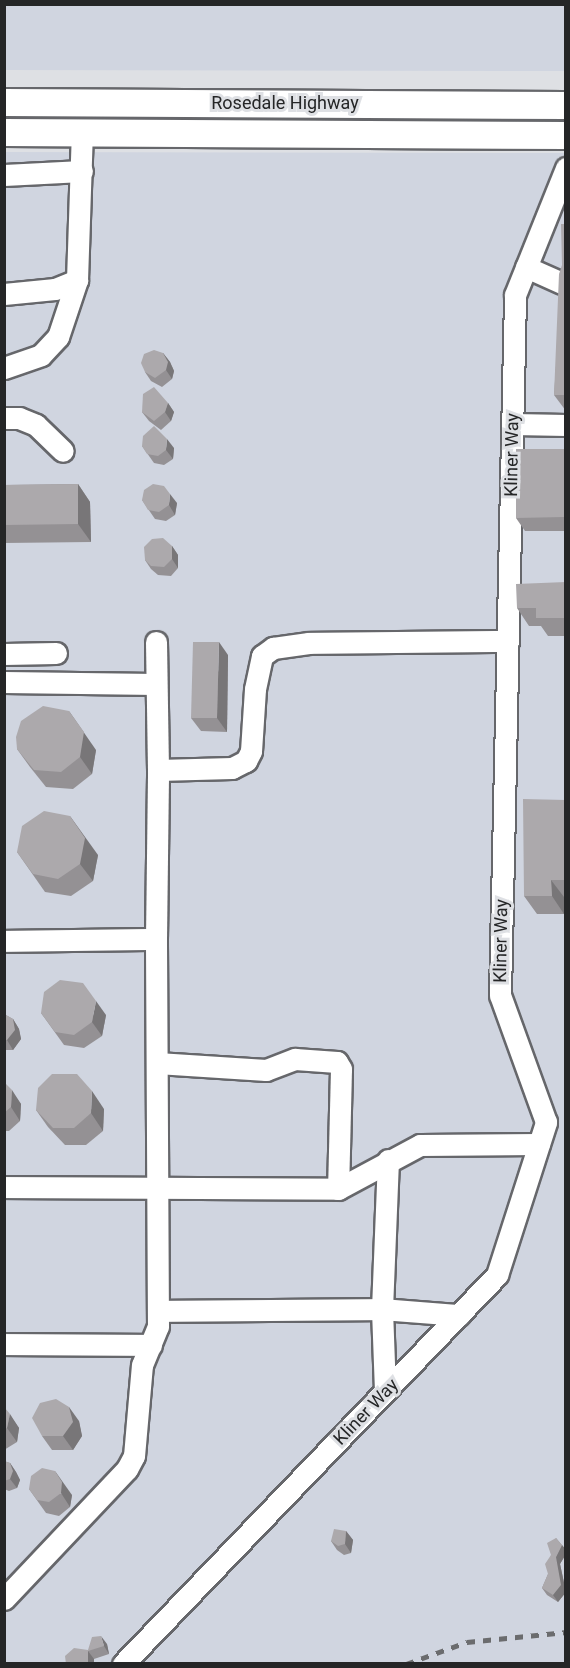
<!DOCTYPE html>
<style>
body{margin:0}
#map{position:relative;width:570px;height:1668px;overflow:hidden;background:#dee0e4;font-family:Roboto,sans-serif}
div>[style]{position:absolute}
.built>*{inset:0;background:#d0d5e0}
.roads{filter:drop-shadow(2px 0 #66676b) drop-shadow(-2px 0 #66676b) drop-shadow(0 2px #66676b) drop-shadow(0 -2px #66676b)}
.minor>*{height:21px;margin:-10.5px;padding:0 10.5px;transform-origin:10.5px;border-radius:10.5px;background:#fff}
.major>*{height:27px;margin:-13.5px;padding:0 13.5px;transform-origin:13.5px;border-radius:13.5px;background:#fff}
.rail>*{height:4.5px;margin-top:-2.25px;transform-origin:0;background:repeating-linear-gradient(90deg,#6b6c6e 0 8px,transparent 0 16px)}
.wall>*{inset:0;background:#949194}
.shaded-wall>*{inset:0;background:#787678}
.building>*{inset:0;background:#aca9ac}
span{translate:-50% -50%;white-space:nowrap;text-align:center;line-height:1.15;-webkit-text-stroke:6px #dee0e4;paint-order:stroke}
.street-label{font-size:18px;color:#252627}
.frame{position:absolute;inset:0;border:6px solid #252627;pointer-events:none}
</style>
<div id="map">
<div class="built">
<div style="clip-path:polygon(5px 4px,565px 5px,565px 71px,5px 70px)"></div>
<div style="clip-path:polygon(4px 152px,565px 153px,565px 1663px,5px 1663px)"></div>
</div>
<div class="roads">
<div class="minor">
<div style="left:4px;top:175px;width:78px;rotate:-2.9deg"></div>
<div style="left:526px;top:267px;width:39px;rotate:24deg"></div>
<div style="left:4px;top:294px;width:51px;rotate:-5.6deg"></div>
<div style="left:55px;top:289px;width:24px;rotate:-22deg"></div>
<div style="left:4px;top:368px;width:39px;rotate:-19deg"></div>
<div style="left:41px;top:355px;width:25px;rotate:-47deg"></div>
<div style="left:58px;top:337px;width:60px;rotate:-71.6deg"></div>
<div style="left:77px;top:280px;width:147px;rotate:-88.1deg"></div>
<div style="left:4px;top:418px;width:15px"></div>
<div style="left:19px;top:418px;width:18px;rotate:22deg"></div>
<div style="left:36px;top:425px;width:37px;rotate:44deg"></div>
<div style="left:513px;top:424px;width:53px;rotate:1.1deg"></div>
<div style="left:156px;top:642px;width:128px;rotate:89.1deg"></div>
<div style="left:4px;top:654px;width:52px;rotate:-1.1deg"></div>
<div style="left:4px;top:682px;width:152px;rotate:0.8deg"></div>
<div style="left:4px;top:941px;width:152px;rotate:-0.8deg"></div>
<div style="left:156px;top:939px;width:169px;rotate:-89.3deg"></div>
<div style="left:158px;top:770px;width:74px;rotate:-1.5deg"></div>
<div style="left:232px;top:768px;width:16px;rotate:-27deg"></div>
<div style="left:246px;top:761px;width:11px;rotate:-63deg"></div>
<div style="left:251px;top:751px;width:62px;rotate:-86.3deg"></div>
<div style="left:255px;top:689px;width:34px;rotate:-78deg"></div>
<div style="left:262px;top:656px;width:14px;rotate:-36deg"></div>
<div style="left:273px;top:648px;width:36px;rotate:-8deg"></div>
<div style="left:309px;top:643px;width:199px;rotate:-0.6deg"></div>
<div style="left:157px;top:1063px;width:109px;rotate:3.7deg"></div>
<div style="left:266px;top:1070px;width:31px;rotate:-21deg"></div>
<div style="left:295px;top:1059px;width:42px;rotate:4.1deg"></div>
<div style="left:337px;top:1062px;width:8px;rotate:60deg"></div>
<div style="left:341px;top:1069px;width:120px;rotate:91.4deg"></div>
<div style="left:4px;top:1187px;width:334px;rotate:0.3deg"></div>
<div style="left:338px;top:1189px;width:93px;rotate:-28.2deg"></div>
<div style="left:420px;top:1145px;width:119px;rotate:-0.5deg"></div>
<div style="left:158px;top:1311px;width:224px;rotate:-0.5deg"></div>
<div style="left:382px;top:1309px;width:149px;rotate:-87.7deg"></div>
<div style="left:4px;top:1344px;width:147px;rotate:0.4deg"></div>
<div style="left:385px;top:1391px;width:82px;rotate:-92.1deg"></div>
<div style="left:382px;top:1309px;width:77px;rotate:4.5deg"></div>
<div style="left:4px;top:1599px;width:179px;rotate:-46.6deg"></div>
<div style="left:127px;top:1469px;width:15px;rotate:-62deg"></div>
<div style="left:134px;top:1456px;width:91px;rotate:-85deg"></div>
<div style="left:142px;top:1365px;width:42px;rotate:-67.7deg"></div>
<div style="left:158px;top:1326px;width:387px;rotate:-90.3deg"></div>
<div style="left:123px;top:1664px;width:540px;rotate:-46.13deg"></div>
<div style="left:497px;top:1275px;width:161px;rotate:-72.2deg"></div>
<div style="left:546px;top:1122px;width:135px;rotate:-109.9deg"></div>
<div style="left:500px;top:995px;width:700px;rotate:-88.77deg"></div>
<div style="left:515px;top:295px;width:137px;rotate:-68.1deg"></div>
</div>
<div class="major">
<div style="left:4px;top:102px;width:562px;rotate:0.31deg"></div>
<div style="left:4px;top:132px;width:562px;rotate:0.31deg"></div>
</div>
</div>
<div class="rail">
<div style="left:406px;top:1664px;width:65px;rotate:-19.8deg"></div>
<div style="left:467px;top:1642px;width:100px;rotate:-5.8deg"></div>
</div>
<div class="wall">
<div style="clip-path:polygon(566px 224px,566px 411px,554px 395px)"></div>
<div style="clip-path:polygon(163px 353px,170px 362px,174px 371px,172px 379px,162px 387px,151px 381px,145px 372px)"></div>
<div style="clip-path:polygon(168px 403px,174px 412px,171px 421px,161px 430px,149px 421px,142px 412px)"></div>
<div style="clip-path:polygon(142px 446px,174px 448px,173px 459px,164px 465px,154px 463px)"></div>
<div style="clip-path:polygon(566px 449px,566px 531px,525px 531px,516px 518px)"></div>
<div style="clip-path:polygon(78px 484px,90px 502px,91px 542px,4px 543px,4px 485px)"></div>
<div style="clip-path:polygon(142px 500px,177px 503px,175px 515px,166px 521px,155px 519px)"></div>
<div style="clip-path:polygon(172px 546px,178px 555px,178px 568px,171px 576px,158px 575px,151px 569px,145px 560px)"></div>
<div style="clip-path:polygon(566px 582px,566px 636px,548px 636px,541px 626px,529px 626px,517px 608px)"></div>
<div style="clip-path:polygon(228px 655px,227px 732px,201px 731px,191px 718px)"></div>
<div style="clip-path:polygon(17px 749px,96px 750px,92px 774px,73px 789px,46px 787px,30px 767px)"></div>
<div style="clip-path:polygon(566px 800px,566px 897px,564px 897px,564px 914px,537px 914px,524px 896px)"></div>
<div style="clip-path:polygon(17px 852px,98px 855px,93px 881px,71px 896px,45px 892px)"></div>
<div style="clip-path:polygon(41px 1013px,106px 1015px,102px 1036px,84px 1048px,64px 1045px)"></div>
<div style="clip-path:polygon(4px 1014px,13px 1019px,19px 1029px,21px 1039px,13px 1050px,4px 1050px)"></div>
<div style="clip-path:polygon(4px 1082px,21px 1104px,20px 1121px,9px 1131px,4px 1131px)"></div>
<div style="clip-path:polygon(104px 1109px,103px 1131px,86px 1145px,65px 1145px,48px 1127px,36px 1110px)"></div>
<div style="clip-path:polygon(4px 1407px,19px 1428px,17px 1442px,4px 1450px)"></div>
<div style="clip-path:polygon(79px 1421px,82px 1436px,73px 1450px,52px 1450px,42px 1436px)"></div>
<div style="clip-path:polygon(4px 1461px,10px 1463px,16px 1472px,20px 1480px,17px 1488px,9px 1491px,4px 1489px)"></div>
<div style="clip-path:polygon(29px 1489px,72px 1495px,70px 1507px,59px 1516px,46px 1513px)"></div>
<div style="clip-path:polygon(346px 1531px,353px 1540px,351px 1553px,344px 1555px,337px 1550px,331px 1541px)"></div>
<div style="clip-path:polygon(556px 1538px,566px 1550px,566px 1554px,560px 1564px,566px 1592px,558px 1602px,547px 1595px,542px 1588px,548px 1574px,551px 1555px)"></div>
<div style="clip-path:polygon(107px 1644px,109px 1654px,94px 1659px,66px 1664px,88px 1650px)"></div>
</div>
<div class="shaded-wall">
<div style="clip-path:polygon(163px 353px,170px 362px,174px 371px,172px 379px,166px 370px)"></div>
<div style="clip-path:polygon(168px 403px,174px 412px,171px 421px,165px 412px)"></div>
<div style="clip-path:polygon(167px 439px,174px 448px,173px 459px,166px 450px)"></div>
<div style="clip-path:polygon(78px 484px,90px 502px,91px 542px,78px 524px)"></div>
<div style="clip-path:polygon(564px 487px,566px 490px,566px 520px,564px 517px)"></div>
<div style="clip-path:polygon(170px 494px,177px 503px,175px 515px,169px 505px)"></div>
<div style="clip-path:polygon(172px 546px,178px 555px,178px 568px,172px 559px)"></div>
<div style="clip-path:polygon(219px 642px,228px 655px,227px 732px,217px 718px)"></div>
<div style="clip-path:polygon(69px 711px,96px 750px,92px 774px,80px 757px)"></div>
<div style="clip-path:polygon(70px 816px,98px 855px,93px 881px,80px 864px)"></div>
<div style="clip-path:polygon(551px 880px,564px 897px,564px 914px,552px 896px)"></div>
<div style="clip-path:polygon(96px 1001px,106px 1015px,102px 1036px,92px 1022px)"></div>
<div style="clip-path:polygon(13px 1019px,19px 1029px,21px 1039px,13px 1050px,7px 1040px)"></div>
<div style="clip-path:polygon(12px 1090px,21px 1104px,20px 1121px,11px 1107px)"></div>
<div style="clip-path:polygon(92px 1091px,104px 1109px,103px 1131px,91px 1113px)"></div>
<div style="clip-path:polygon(69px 1407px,79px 1421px,82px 1436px,73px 1450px,63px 1436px)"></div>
<div style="clip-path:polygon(10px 1414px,19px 1428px,17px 1442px,7px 1428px)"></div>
<div style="clip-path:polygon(10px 1463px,16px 1472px,20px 1480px,17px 1488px,10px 1479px)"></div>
<div style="clip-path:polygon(55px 1471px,72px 1495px,70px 1507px,61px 1493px)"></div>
<div style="clip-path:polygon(346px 1531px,353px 1540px,351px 1553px,345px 1544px)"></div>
<div style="clip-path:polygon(562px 1545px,566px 1550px,566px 1554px,560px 1564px,566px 1592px,558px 1602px,553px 1595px,556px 1557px)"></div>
<div style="clip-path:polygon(101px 1636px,107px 1644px,109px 1654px,104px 1646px)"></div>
<div style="clip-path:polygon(88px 1651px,94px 1659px,94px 1664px,88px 1664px)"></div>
</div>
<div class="building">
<div style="clip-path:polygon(561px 224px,566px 224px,566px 395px,554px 395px,559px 274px,562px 265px)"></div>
<div style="clip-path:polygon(154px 350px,163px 353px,168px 362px,166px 370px,155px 378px,145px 372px,141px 363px,144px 354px)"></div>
<div style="clip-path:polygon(154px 387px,168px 403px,165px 412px,154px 421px,142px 412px,143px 394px)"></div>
<div style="clip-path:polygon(154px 426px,167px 439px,166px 450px,158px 456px,147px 454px,142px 446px,143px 436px)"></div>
<div style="clip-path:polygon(516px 449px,566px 449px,566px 487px,564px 487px,564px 517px,516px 518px)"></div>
<div style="clip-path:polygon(78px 484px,78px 524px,4px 525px,4px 485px)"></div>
<div style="clip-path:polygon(153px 484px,164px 486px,170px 494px,169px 505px,159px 512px,148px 510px,142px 500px,144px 490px)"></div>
<div style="clip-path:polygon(163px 538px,172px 546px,172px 559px,164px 567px,151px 566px,145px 560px,144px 547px,152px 539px)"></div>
<div style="clip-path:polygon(566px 582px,566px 618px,536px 618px,536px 608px,517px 608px,516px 584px)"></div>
<div style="clip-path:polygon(193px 642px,219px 642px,217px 718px,191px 718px)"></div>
<div style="clip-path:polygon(43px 706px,69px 711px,84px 732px,80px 757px,61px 772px,34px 770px,17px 749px,16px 737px,21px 721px)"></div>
<div style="clip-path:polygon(523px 799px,566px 800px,566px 880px,551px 880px,552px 896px,524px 896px)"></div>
<div style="clip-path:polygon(44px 811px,70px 816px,85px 838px,80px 864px,58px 879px,33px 874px,17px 852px,22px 826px)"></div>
<div style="clip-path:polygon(60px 980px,83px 983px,96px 1001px,92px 1022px,74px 1035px,55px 1032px,41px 1013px,44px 992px)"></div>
<div style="clip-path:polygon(4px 1014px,13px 1019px,15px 1030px,7px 1040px,4px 1040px)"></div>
<div style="clip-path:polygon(52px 1074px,77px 1074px,92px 1091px,91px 1113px,74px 1128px,53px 1128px,36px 1110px,38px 1088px)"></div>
<div style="clip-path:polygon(4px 1082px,12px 1090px,11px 1107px,4px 1113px)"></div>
<div style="clip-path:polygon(56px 1399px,69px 1407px,73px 1422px,63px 1436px,42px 1436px,32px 1418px,40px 1403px)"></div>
<div style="clip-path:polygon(4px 1407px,10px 1414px,7px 1428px,4px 1430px)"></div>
<div style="clip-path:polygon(4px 1461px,10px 1463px,13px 1471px,10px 1479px,4px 1481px)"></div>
<div style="clip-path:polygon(42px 1468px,55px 1471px,62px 1482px,61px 1493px,49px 1502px,37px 1500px,29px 1489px,31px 1476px)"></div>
<div style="clip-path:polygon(334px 1529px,346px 1531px,345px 1544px,338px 1546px,331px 1541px)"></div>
<div style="clip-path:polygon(556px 1538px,562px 1545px,556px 1557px,561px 1585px,553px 1595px,542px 1588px,548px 1574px,545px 1564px,551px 1555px,547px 1543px)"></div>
<div style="clip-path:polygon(101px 1636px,104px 1646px,88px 1651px,88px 1664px,66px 1664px,65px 1656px,74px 1648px,88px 1650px,92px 1637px)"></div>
</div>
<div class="street-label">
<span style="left:285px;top:103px">Rosedale Highway</span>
<span style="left:512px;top:455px;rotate:-89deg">Kliner Way</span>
<span style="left:501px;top:941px;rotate:-89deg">Kliner Way</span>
<span style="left:366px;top:1412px;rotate:-46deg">Kliner Way</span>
</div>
<div class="frame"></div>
</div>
